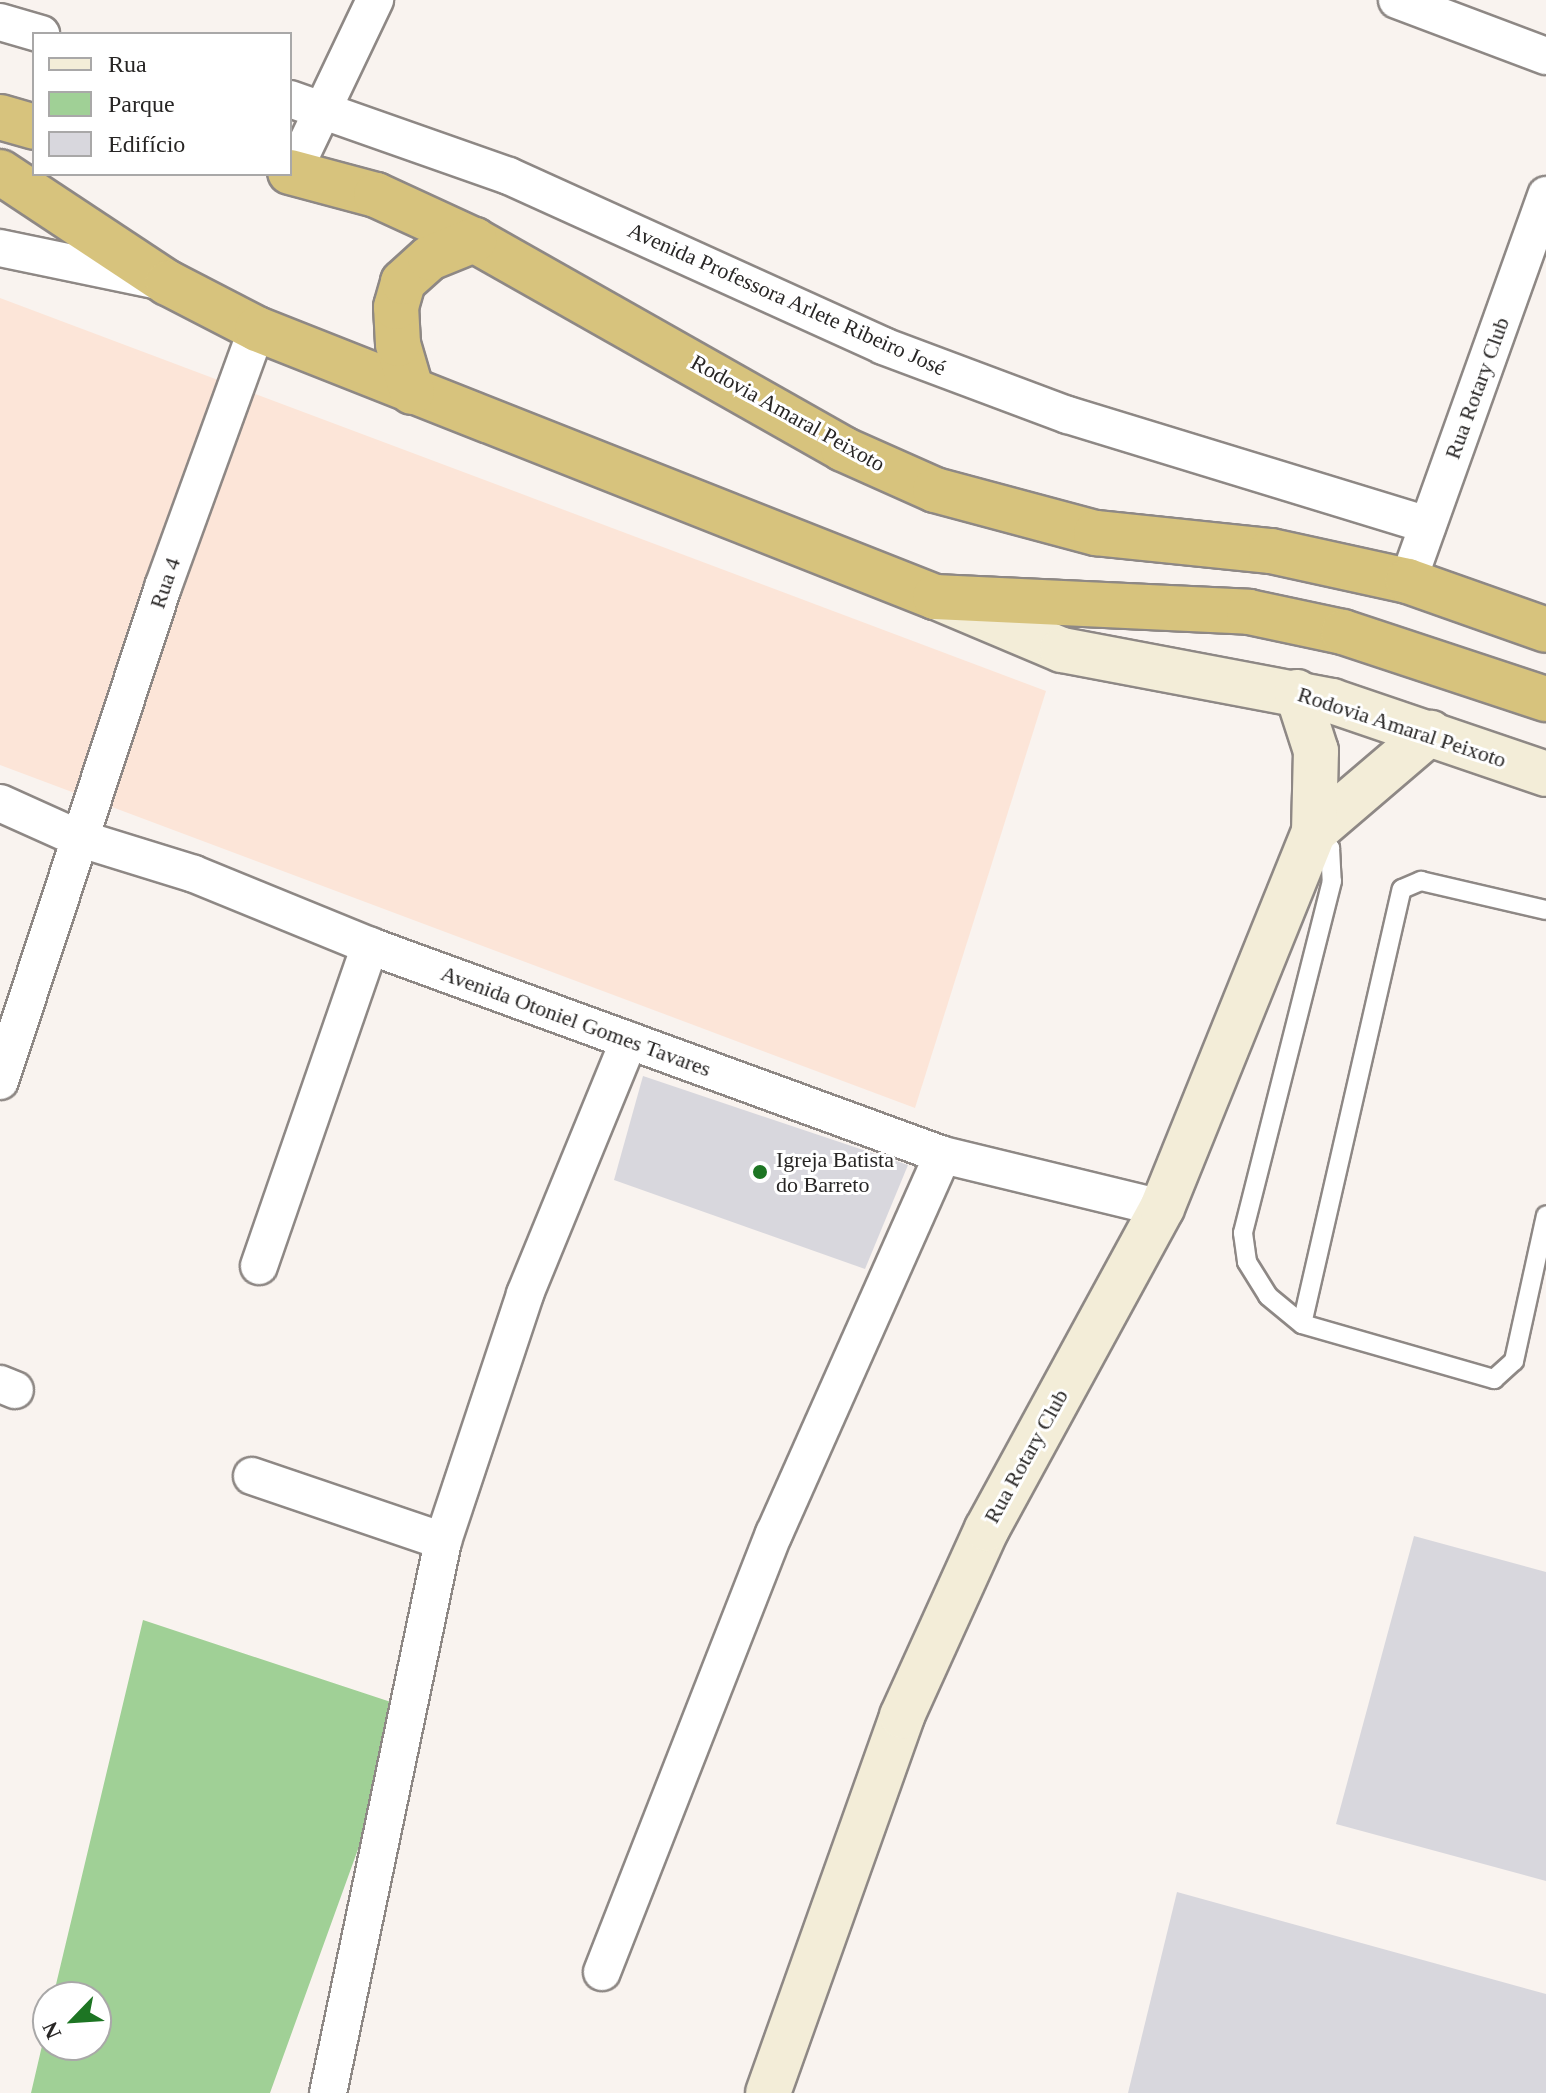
<!DOCTYPE html>
<meta charset="utf-8">
<style>
body{margin:0}
#map{position:relative;width:1546px;height:2093px;overflow:hidden;background:#f9f3ef;font-family:Georgia,serif}
div>[style]{position:absolute}
.commercial>*{inset:0;background:#fce5d8}
.green>*{inset:0;background:#a0d096}
.building>*{inset:0;background:#d8d7dd}
.roads{filter:drop-shadow(2px 0 #8e8885) drop-shadow(-2px 0 #8e8885) drop-shadow(0 2px #8e8885) drop-shadow(0 -2px #8e8885)}
.lane>*{height:18px;margin:-9px;padding:0 9px;transform-origin:9px;border-radius:9px;background:#fff}
.street>*{height:36px;margin:-18px;padding:0 18px;transform-origin:18px;border-radius:18px;background:#fff}
.secondary>*{height:44px;margin:-22px;padding:0 22px;transform-origin:22px;border-radius:22px;background:#f3edd8}
.highway>*{height:44px;margin:-22px;padding:0 22px;transform-origin:22px;border-radius:22px;background:#d7c37d}
.dots>*{width:22px;height:22px;translate:-50% -50%;box-sizing:border-box;border:4px solid #fff;border-radius:50%}
span{translate:-50% -50%;white-space:nowrap;text-align:center;line-height:1.15;-webkit-text-stroke:6px #fff;paint-order:stroke}
.street-label{font-size:22px;color:#282625}
.poi-label{font-size:22px;color:#282625}
.left{translate:0 -50%;text-align:left}
.legend{position:absolute;left:32px;top:32px;width:260px;height:144px;box-sizing:border-box;background:#fff;border:2px solid #a9a8a8;margin:0;padding:10px 14px;list-style:none;font-size:24px;color:#282625}
.legend li{display:flex;align-items:center;gap:16px;height:40px}
.legend b{width:40px;border:2px solid #a9a8a8}
.north{position:absolute;left:32px;top:1981px;width:80px;height:80px;box-sizing:border-box;background:#fff;border:2px solid #a9a8a8;border-radius:50%;rotate:245deg;font-size:22px;font-weight:700;line-height:32px;text-align:center;color:#282625}
.north::after{content:'';display:block;margin:auto;width:28px;height:36px;background:#1d7523;clip-path:polygon(50% 0,100% 100%,50% 72%,0 100%)}
</style>
<div id="map">
<div class="commercial">
<div style="clip-path:polygon(0 298px,1046px 691px,915px 1108px,0 765px)"></div>
</div>
<div class="green">
<div style="clip-path:polygon(143px 1620px,409px 1708px,270px 2093px,31px 2093px,48px 2020px,48px 2045px,96px 2045px,96px 1997px,53px 1997px)"></div>
</div>
<div class="building">
<div style="clip-path:polygon(643px 1076px,908px 1165px,865px 1269px,614px 1180px)"></div>
<div style="clip-path:polygon(1414px 1536px,1546px 1572px,1546px 1881px,1336px 1824px)"></div>
<div style="clip-path:polygon(1177px 1892px,1546px 1994px,1546px 2093px,1128px 2093px)"></div>
</div>
<div class="roads">
<div class="lane">
<div style="left:1314px;top:832px;width:23px;rotate:45deg"></div>
<div style="left:1330px;top:848px;width:33px;rotate:87deg"></div>
<div style="left:1332px;top:881px;width:363px;rotate:104.2deg"></div>
<div style="left:1243px;top:1233px;width:29px;rotate:82deg"></div>
<div style="left:1247px;top:1262px;width:40px;rotate:58deg"></div>
<div style="left:1268px;top:1296px;width:44px;rotate:39.5deg"></div>
<div style="left:1302px;top:1324px;width:200px;rotate:16deg"></div>
<div style="left:1494px;top:1379px;width:27px;rotate:-42deg"></div>
<div style="left:1514px;top:1361px;width:149px;rotate:-77.6deg"></div>
<div style="left:1302px;top:1324px;width:446px;rotate:-77.1deg"></div>
<div style="left:1402px;top:889px;width:21px;rotate:-23deg"></div>
<div style="left:1421px;top:881px;width:128px;rotate:13.1deg"></div>
</div>
<div class="street">
<div style="left:1397px;top:0;width:159px;rotate:20.6deg"></div>
<div style="left:0;top:22px;width:43px;rotate:16.3deg"></div>
<div style="left:290px;top:99px;width:232px;rotate:19.4deg"></div>
<div style="left:509px;top:176px;width:411px;rotate:24.4deg"></div>
<div style="left:883px;top:346px;width:197px;rotate:20.5deg"></div>
<div style="left:1068px;top:415px;width:376px;rotate:17deg"></div>
<div style="left:293px;top:172px;width:191px;rotate:-64.5deg"></div>
<div style="left:0;top:248px;width:162px;rotate:11.7deg"></div>
<div style="left:1408px;top:581px;width:410px;rotate:-70.3deg"></div>
<div style="left:0;top:803px;width:85px;rotate:24.2deg"></div>
<div style="left:78px;top:838px;width:121px;rotate:17.2deg"></div>
<div style="left:194px;top:874px;width:190px;rotate:22.2deg"></div>
<div style="left:370px;top:946px;width:610px;rotate:20.04deg"></div>
<div style="left:943px;top:1155px;width:225px;rotate:13.6deg"></div>
<div style="left:0;top:1081px;width:520px;rotate:-71.74deg"></div>
<div style="left:163px;top:587px;width:275px;rotate:-70deg"></div>
<div style="left:259px;top:1266px;width:339px;rotate:-70.9deg"></div>
<div style="left:0;top:1384px;width:16px;rotate:22deg"></div>
<div style="left:252px;top:1476px;width:202px;rotate:18.8deg"></div>
<div style="left:602px;top:1972px;width:471px;rotate:-68.6deg"></div>
<div style="left:774px;top:1534px;width:415px;rotate:-66deg"></div>
<div style="left:328px;top:2093px;width:564px;rotate:-78.23deg"></div>
<div style="left:443px;top:1541px;width:260px;rotate:-71.6deg"></div>
<div style="left:525px;top:1294px;width:274px;rotate:-67.7deg"></div>
</div>
<div class="secondary">
<div style="left:941px;top:599px;width:131px;rotate:22.9deg"></div>
<div style="left:1062px;top:650px;width:275px;rotate:10.7deg"></div>
<div style="left:1332px;top:701px;width:226px;rotate:18.8deg"></div>
<div style="left:1314px;top:832px;width:153px;rotate:-40.5deg"></div>
<div style="left:768px;top:2093px;width:400px;rotate:-70.4deg"></div>
<div style="left:902px;top:1716px;width:205px;rotate:-65.6deg"></div>
<div style="left:987px;top:1529px;width:366px;rotate:-61.4deg"></div>
<div style="left:1162px;top:1208px;width:406px;rotate:-68deg"></div>
<div style="left:1314px;top:832px;width:81px;rotate:-88.6deg"></div>
<div style="left:1316px;top:751px;width:62px;rotate:-107.9deg"></div>
</div>
<div class="highway">
<div style="left:0;top:117px;width:35px;rotate:16deg"></div>
<div style="left:0;top:172px;width:201px;rotate:33.5deg"></div>
<div style="left:168px;top:283px;width:100px;rotate:27.3deg"></div>
<div style="left:257px;top:329px;width:729px;rotate:21.57deg"></div>
<div style="left:935px;top:597px;width:314px;rotate:2.7deg"></div>
<div style="left:1249px;top:612px;width:96px;rotate:12deg"></div>
<div style="left:1343px;top:632px;width:214px;rotate:18.3deg"></div>
<div style="left:290px;top:172px;width:89px;rotate:15deg"></div>
<div style="left:376px;top:195px;width:108px;rotate:24.7deg"></div>
<div style="left:474px;top:240px;width:424px;rotate:29.5deg"></div>
<div style="left:843px;top:449px;width:101px;rotate:24deg"></div>
<div style="left:935px;top:490px;width:167px;rotate:15deg"></div>
<div style="left:1096px;top:533px;width:176px;rotate:5.9deg"></div>
<div style="left:1271px;top:551px;width:140px;rotate:12.4deg"></div>
<div style="left:1408px;top:581px;width:146px;rotate:19.5deg"></div>
<div style="left:412px;top:392px;width:50px;rotate:-106.3deg"></div>
<div style="left:398px;top:344px;width:37px;rotate:-93deg"></div>
<div style="left:396px;top:307px;width:26px;rotate:-74deg"></div>
<div style="left:403px;top:282px;width:36px;rotate:-42deg"></div>
<div style="left:430px;top:258px;width:48px;rotate:-22.2deg"></div>
</div>
</div>
<div class="dots">
<div style="left:760px;top:1172px;background:#1d7523"></div>
</div>
<div class="street-label">
<span style="left:787px;top:299px;rotate:24deg">Avenida Professora Arlete Ribeiro José</span>
<span style="left:1477px;top:388px;rotate:-70deg">Rua Rotary Club</span>
<span style="left:788px;top:413px;rotate:29deg">Rodovia Amaral Peixoto</span>
<span style="left:165px;top:583px;rotate:-71deg">Rua 4</span>
<span style="left:1402px;top:727px;rotate:18deg">Rodovia Amaral Peixoto</span>
<span style="left:576px;top:1021px;rotate:20deg">Avenida Otoniel Gomes Tavares</span>
<span style="left:1026px;top:1456px;rotate:-61deg">Rua Rotary Club</span>
</div>
<div class="poi-label">
<span class="left" style="left:776px;top:1172px">Igreja Batista<br>do Barreto</span>
</div>
<ul class="legend">
<li><b style="height:10px;background:#f3edd8"></b>Rua</li>
<li><b style="height:22px;background:#a0d096"></b>Parque</li>
<li><b style="height:22px;background:#d8d7dd"></b>Edifício</li>
</ul>
<div class="north">N</div>
</div>
